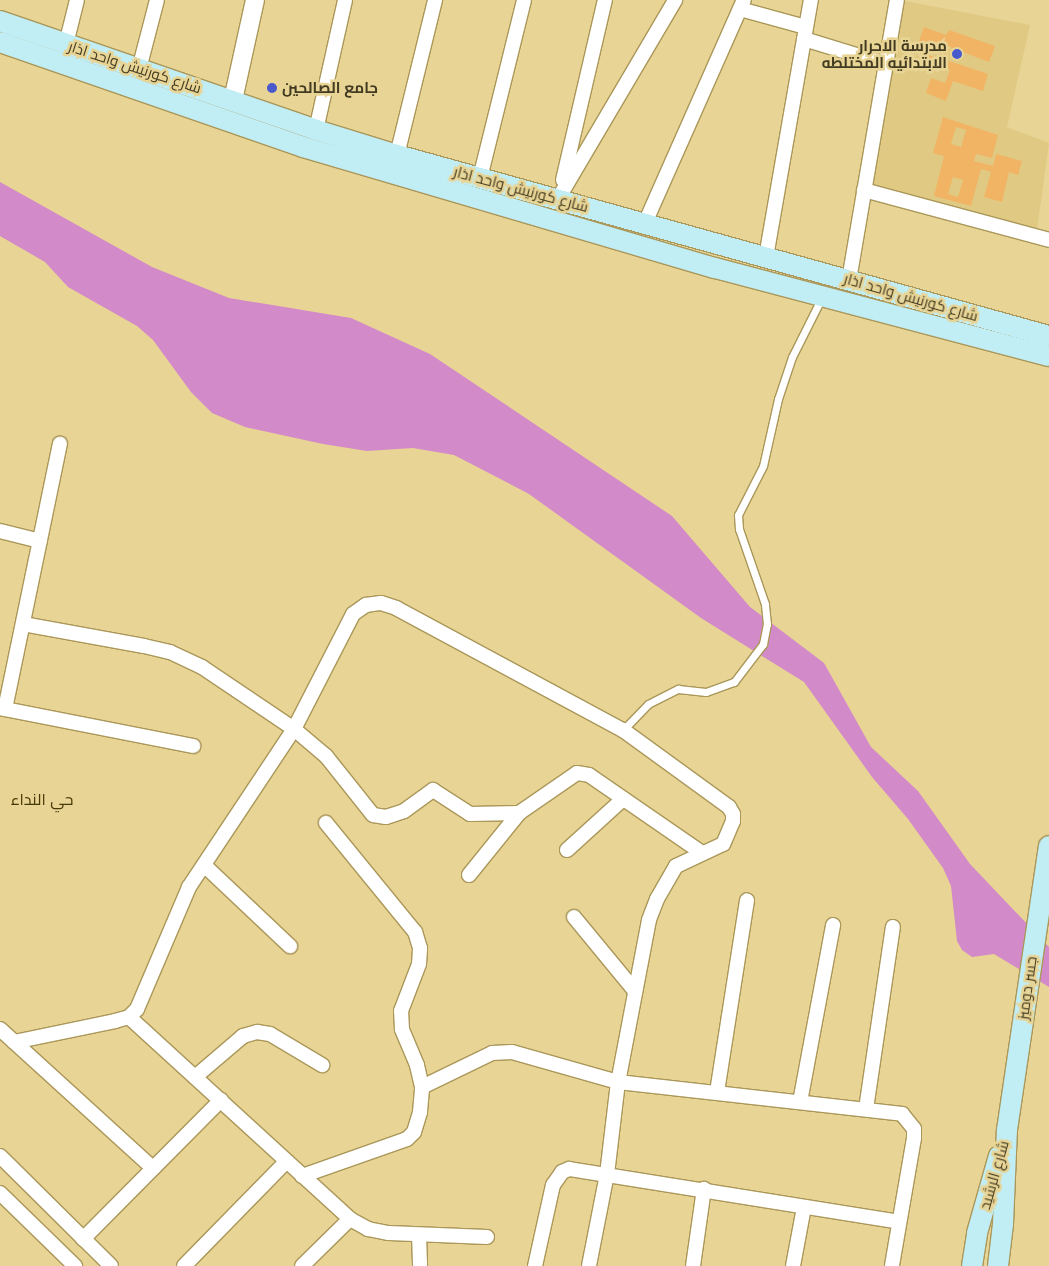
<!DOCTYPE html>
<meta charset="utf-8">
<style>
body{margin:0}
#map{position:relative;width:1049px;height:1266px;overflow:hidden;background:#e8d495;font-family:"Libre Baskerville",Cairo,serif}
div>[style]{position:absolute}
.built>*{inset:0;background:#e0c982}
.water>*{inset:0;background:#d38ac8}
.building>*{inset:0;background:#f1b465}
.roads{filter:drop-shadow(1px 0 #aa9759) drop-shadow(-1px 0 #aa9759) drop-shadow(0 1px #aa9759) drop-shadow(0 -1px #aa9759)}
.service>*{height:7px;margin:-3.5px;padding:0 3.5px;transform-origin:3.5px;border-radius:3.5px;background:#fff}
.minor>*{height:14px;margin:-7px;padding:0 7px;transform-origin:7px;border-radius:7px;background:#fff}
.tertiary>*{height:18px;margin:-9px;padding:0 9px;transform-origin:9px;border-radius:9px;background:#fff}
.secondary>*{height:20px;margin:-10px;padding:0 10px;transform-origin:10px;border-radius:10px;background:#c1edf4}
.dots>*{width:14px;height:14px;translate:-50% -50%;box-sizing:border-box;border:2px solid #e8d495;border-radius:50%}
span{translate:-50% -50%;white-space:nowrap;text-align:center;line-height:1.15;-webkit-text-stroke:5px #e8d495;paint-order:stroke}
.poi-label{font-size:15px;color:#433b21;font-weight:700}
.right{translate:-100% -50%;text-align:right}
.left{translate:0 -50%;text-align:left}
.street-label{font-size:15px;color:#433b21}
.neighbourhood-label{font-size:16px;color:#473905}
</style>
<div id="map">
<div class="built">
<div style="clip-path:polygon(900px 0,1030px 25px,1007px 127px,1049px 143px,1037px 230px,869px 186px)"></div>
</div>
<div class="water">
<div style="clip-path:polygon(0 182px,152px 267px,229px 298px,351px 318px,430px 354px,672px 516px,750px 607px,824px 663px,871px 747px,918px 791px,970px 864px,1049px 947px,1049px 987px,994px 954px,972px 957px,962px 950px,957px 941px,951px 886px,943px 868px,908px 819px,872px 777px,804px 682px,701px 618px,529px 494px,454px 455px,413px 448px,367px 451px,323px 444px,245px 427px,212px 413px,191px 392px,153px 340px,137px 326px,68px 287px,45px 262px,0 236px)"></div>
</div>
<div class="building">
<div style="clip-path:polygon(924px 27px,946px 35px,949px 30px,995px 46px,989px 62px,950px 47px,946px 60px,988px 74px,983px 91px,953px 81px,946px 101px,926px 93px,931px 78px,945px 83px,950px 70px,924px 61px,926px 54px,938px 58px,940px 52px,919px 41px)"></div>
<div style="clip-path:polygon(evenodd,943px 117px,998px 135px,992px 158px,976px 154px,974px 161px,993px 166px,996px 154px,1022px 161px,1018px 175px,1009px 172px,1002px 202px,984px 197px,991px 172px,981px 169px,971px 206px,934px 196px,944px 156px,933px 153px,943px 117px,956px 127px,966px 130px,961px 147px,951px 144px,956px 127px,943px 117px,953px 177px,963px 180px,958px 197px,948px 194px,953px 177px)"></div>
</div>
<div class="roads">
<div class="service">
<div style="left:623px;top:730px;width:36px;rotate:-46deg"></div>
<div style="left:648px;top:704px;width:34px;rotate:-27deg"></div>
<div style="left:678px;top:689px;width:28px;rotate:6deg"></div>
<div style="left:706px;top:692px;width:30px;rotate:-20deg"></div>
<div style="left:734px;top:682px;width:48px;rotate:-52.7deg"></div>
<div style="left:763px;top:644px;width:20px;rotate:-79deg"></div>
<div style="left:767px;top:624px;width:20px;rotate:-96deg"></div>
<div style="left:765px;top:604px;width:79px;rotate:-109.1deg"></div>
<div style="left:739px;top:529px;width:14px;rotate:-94deg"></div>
<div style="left:738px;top:515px;width:55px;rotate:-63deg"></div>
<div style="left:763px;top:466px;width:69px;rotate:-77.4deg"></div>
<div style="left:778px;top:399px;width:44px;rotate:-71.6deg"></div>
<div style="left:792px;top:357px;width:67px;rotate:-63.4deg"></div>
</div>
<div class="minor">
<div style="left:740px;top:9px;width:68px;rotate:15.3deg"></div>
<div style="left:804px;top:39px;width:86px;rotate:17deg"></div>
<div style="left:66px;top:44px;width:45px;rotate:-76deg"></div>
<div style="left:139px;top:69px;width:71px;rotate:-75.4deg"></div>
<div style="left:316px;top:130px;width:133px;rotate:-77.4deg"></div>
<div style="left:397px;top:155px;width:160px;rotate:-76.2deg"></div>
<div style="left:480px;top:178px;width:183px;rotate:-76.1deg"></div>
<div style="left:563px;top:180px;width:185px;rotate:-76.9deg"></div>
<div style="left:864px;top:190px;width:192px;rotate:15.1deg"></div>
<div style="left:558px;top:199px;width:231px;rotate:-59.5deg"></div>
<div style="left:645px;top:223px;width:244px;rotate:-66.1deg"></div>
<div style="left:766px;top:257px;width:261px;rotate:-80.1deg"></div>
<div style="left:849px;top:280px;width:284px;rotate:-80.3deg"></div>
<div style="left:0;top:531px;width:41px;rotate:14deg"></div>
<div style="left:23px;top:624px;width:123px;rotate:10.3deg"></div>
<div style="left:144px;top:646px;width:27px;rotate:13deg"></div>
<div style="left:170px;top:652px;width:35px;rotate:25deg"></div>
<div style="left:202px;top:667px;width:111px;rotate:34deg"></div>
<div style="left:294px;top:729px;width:42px;rotate:40.2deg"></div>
<div style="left:326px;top:756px;width:75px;rotate:51.5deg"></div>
<div style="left:373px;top:815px;width:13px;rotate:9deg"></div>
<div style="left:386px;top:817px;width:19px;rotate:-18deg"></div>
<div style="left:404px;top:811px;width:36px;rotate:-36deg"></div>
<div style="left:433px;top:790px;width:44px;rotate:33deg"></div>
<div style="left:470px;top:814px;width:49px;rotate:-1.2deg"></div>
<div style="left:0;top:708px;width:197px;rotate:11.1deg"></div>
<div style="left:5px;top:709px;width:271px;rotate:-78.3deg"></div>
<div style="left:567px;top:850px;width:76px;rotate:-42.3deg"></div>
<div style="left:205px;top:866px;width:117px;rotate:43.3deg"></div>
<div style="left:469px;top:875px;width:80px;rotate:-51.1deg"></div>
<div style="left:519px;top:813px;width:70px;rotate:-34.6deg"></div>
<div style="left:577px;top:773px;width:12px;rotate:9deg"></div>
<div style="left:589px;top:775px;width:137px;rotate:34.6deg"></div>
<div style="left:574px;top:917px;width:96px;rotate:50.5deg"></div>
<div style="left:129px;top:1017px;width:299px;rotate:42.4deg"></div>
<div style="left:350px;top:1219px;width:21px;rotate:29deg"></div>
<div style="left:368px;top:1229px;width:21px;rotate:11deg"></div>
<div style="left:389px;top:1233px;width:98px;rotate:2.3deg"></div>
<div style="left:0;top:1029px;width:207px;rotate:42.3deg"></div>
<div style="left:14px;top:1042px;width:103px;rotate:-11.7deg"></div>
<div style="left:115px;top:1021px;width:15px;rotate:-16deg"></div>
<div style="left:129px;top:1017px;width:11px;rotate:-45deg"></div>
<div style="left:137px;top:1009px;width:133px;rotate:-66.9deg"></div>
<div style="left:189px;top:887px;width:190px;rotate:-56.4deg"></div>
<div style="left:294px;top:729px;width:129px;rotate:-62.8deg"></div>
<div style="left:353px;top:614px;width:16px;rotate:-35deg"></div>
<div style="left:366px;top:605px;width:15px;rotate:-8deg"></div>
<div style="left:381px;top:603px;width:16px;rotate:18deg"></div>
<div style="left:396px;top:608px;width:258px;rotate:28.3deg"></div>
<div style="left:623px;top:730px;width:131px;rotate:36deg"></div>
<div style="left:729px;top:807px;width:8px;rotate:60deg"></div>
<div style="left:733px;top:814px;width:7px;rotate:90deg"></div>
<div style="left:733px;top:821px;width:25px;rotate:113deg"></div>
<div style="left:723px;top:844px;width:52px;rotate:154.9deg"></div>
<div style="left:676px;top:866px;width:38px;rotate:120deg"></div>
<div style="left:657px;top:899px;width:22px;rotate:111deg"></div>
<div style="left:649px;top:920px;width:165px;rotate:100.8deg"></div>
<div style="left:618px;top:1082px;width:93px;rotate:96.8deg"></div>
<div style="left:607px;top:1174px;width:94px;rotate:101.1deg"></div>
<div style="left:195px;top:1077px;width:63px;rotate:-40.5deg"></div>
<div style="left:243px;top:1036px;width:15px;rotate:-16deg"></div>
<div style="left:257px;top:1032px;width:13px;rotate:9deg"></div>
<div style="left:270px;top:1034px;width:61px;rotate:30.8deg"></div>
<div style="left:422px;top:1087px;width:78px;rotate:-25.9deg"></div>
<div style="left:492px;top:1053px;width:20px;rotate:-3deg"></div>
<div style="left:512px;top:1052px;width:110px;rotate:15.8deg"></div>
<div style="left:618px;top:1082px;width:286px;rotate:6.4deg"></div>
<div style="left:902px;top:1114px;width:19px;rotate:51deg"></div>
<div style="left:914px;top:1129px;width:9px;rotate:90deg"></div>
<div style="left:914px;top:1138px;width:130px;rotate:99.8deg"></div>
<div style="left:717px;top:1092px;width:194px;rotate:-81.1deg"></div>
<div style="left:800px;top:1102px;width:180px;rotate:-79.4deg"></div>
<div style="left:866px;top:1109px;width:184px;rotate:-81.6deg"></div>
<div style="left:0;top:1156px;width:156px;rotate:44.7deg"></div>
<div style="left:302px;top:1176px;width:111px;rotate:-19.4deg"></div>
<div style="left:407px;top:1139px;width:10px;rotate:-45deg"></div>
<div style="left:414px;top:1132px;width:21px;rotate:-73deg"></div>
<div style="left:420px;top:1112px;width:25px;rotate:-85deg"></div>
<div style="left:422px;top:1087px;width:23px;rotate:-103deg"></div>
<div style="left:417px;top:1065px;width:39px;rotate:-113deg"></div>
<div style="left:402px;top:1029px;width:18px;rotate:-93deg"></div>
<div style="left:401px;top:1011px;width:50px;rotate:-69deg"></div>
<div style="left:419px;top:964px;width:16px;rotate:-86deg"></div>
<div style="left:420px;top:948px;width:17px;rotate:-107deg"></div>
<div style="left:415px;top:932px;width:141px;rotate:-129.2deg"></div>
<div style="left:0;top:1193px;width:105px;rotate:44.2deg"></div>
<div style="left:419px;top:1235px;width:31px;rotate:88deg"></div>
<div style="left:83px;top:1239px;width:196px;rotate:-45.2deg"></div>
<div style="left:184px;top:1266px;width:146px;rotate:-45.6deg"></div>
<div style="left:302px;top:1266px;width:67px;rotate:-44.4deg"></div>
<div style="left:535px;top:1266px;width:83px;rotate:-77.5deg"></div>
<div style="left:553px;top:1185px;width:16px;rotate:-55deg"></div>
<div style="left:562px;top:1172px;width:8px;rotate:-23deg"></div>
<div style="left:569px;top:1169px;width:334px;rotate:9.1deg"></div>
<div style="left:693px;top:1266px;width:78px;rotate:-81.9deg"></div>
<div style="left:793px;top:1266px;width:60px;rotate:-79.4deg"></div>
</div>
<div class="tertiary">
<div style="left:233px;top:100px;width:102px;rotate:-77.6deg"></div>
</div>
<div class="secondary">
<div style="left:0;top:21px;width:334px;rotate:19deg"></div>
<div style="left:316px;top:130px;width:85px;rotate:17.2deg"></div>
<div style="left:397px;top:155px;width:677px;rotate:15.52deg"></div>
<div style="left:0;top:42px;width:321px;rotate:19.1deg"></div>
<div style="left:303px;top:147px;width:429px;rotate:16.4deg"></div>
<div style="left:715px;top:268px;width:345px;rotate:14.8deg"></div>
<div style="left:972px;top:1266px;width:33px;rotate:-81deg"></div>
<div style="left:977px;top:1233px;width:80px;rotate:-74.1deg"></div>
<div style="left:998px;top:1266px;width:42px;rotate:-83.2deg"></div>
<div style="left:1003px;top:1224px;width:94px;rotate:-87.6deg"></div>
<div style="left:1007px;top:1130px;width:287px;rotate:-81.6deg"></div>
</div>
</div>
<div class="dots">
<div style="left:957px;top:54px;background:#4859ce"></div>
<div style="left:272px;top:88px;background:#4859ce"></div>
</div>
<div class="poi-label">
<span class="right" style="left:947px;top:54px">مدرسة الاحرار<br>الابتدائيه المختلطه</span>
<span class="left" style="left:282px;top:88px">جامع الصالحين</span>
</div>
<div class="street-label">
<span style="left:135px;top:67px;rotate:18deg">شارع كورنيش واحد اذار</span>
<span style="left:521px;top:189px;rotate:15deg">شارع كورنيش واحد اذار</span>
<span style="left:911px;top:297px;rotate:16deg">شارع كورنيش واحد اذار</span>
<span style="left:1027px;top:988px;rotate:-82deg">جسر دوميز</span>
<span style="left:994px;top:1175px;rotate:-74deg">شارع الرشيد</span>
</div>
<div class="neighbourhood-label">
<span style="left:42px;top:799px">حي النداء</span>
</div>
</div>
